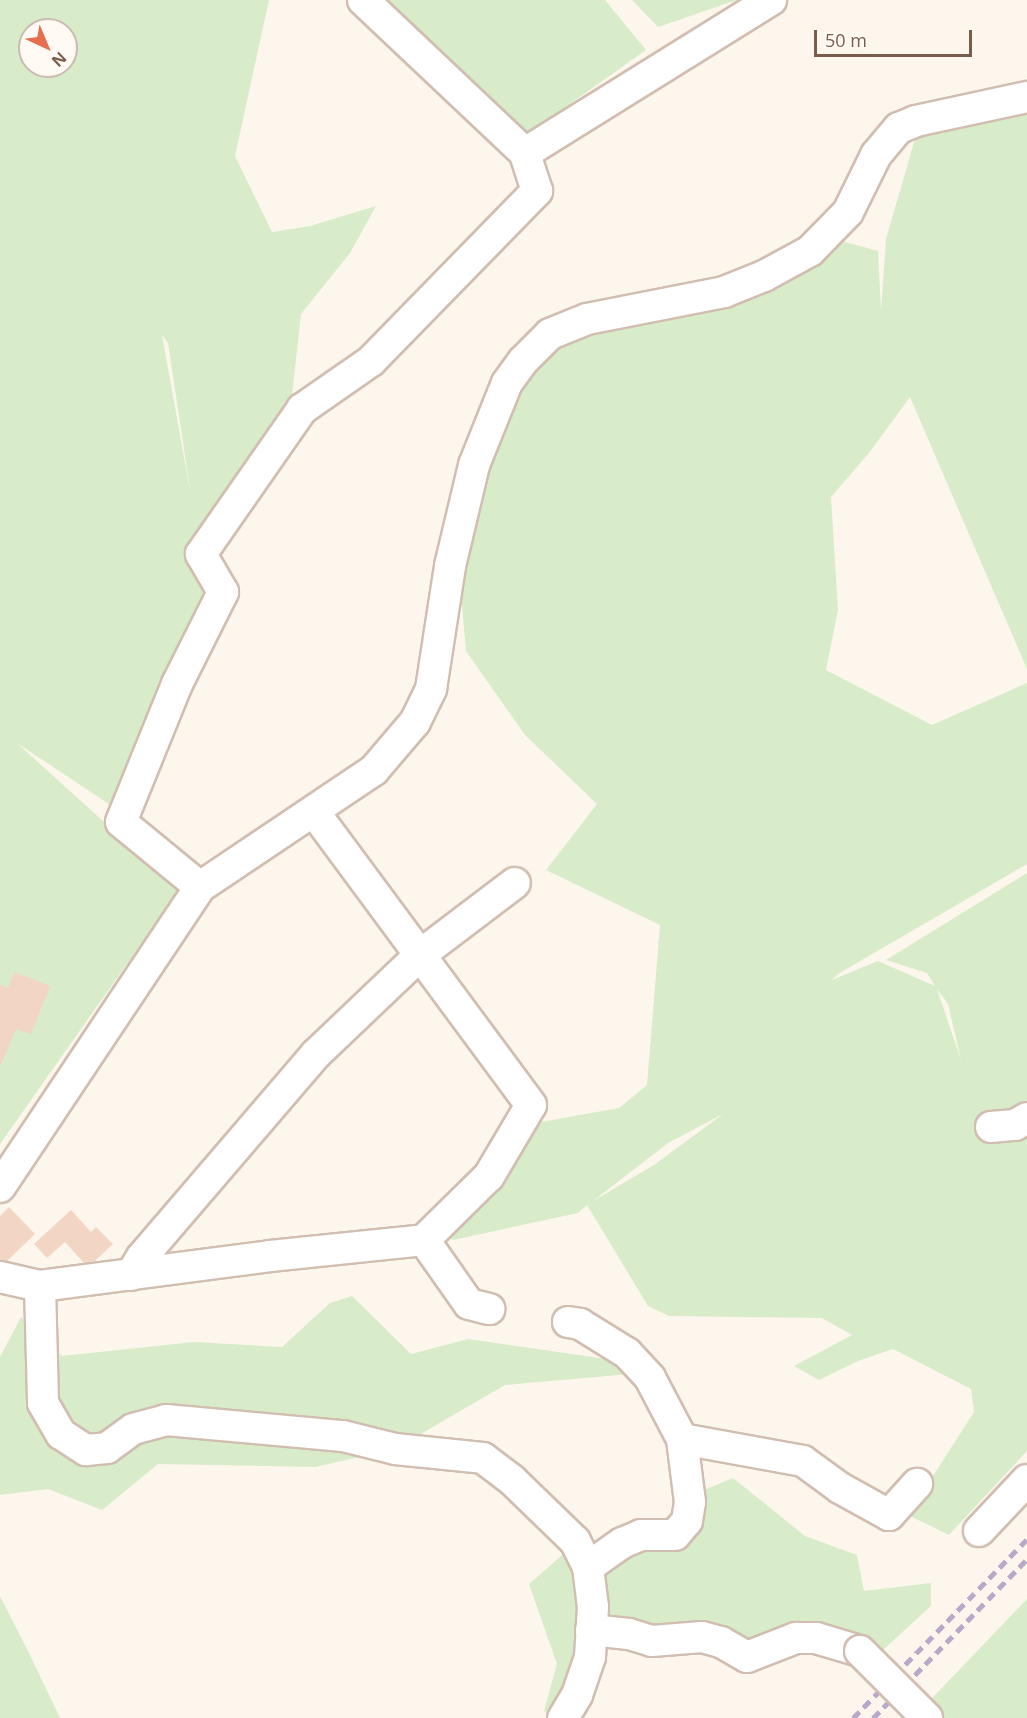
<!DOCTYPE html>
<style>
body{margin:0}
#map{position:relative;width:1027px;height:1718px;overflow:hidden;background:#fdf6ec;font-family:"Open Sans",sans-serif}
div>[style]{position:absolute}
.green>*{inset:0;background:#d8ecc9}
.building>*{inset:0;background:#f3d5c3}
.roads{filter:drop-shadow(2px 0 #d1beb0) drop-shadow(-2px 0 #d1beb0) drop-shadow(0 2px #d1beb0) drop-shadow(0 -2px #d1beb0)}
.minor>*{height:30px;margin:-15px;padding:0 15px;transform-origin:15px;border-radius:15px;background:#fff}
.rail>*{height:4.5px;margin-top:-2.25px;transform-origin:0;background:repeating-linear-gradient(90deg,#b9a8c9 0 9px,transparent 0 15px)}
.bridges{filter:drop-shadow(2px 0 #d1beb0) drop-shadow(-2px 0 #d1beb0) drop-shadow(0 2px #d1beb0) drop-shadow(0 -2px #d1beb0)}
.minor-bridge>*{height:30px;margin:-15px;padding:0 15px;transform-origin:15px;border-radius:15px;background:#fff}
span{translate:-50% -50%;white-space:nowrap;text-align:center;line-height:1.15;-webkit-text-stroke:4.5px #fffaf3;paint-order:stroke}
.north{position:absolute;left:18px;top:18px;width:60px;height:60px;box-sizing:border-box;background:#fffaf3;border:2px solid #cabbb1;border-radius:50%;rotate:136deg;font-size:16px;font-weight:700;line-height:24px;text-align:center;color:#7a5c4d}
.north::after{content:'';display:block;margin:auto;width:21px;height:27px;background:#e76f51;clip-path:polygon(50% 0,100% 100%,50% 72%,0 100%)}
.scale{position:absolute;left:814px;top:30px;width:158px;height:27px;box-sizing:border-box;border:3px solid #7a5c4d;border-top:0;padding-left:8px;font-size:18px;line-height:21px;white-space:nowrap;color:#7a5c4d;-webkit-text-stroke:4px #fffaf3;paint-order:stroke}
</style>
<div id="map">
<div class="green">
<div style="clip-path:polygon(evenodd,0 0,269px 0,235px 156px,272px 232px,310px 226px,376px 206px,350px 253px,301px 314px,291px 405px,199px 540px,223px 592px,115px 808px,17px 743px,179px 890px,0 1144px,0 0,30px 30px,66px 30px,66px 66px,30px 66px,30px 30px,0 0,162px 335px,168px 343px,191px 496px,162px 335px)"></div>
<div style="clip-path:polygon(386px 0,605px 0,646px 50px,522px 138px)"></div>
<div style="clip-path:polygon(632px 0,737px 0,658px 27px)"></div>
<div style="clip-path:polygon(evenodd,1027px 110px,1027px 669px,910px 397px,869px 453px,831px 497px,838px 610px,826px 670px,932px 725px,1027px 683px,1027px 864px,838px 974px,832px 980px,878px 961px,935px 986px,927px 973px,886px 960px,1027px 873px,1027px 1451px,949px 1535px,908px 1515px,974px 1412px,971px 1389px,893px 1349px,858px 1361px,819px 1380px,794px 1366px,852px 1335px,822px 1318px,669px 1316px,648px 1306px,587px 1205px,578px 1213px,453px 1240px,439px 1235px,541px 1122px,619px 1108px,647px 1085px,660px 925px,546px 870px,597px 804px,525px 735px,466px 651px,457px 550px,509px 407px,555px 347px,751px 290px,845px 242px,878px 251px,881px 311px,886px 239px,917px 132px,1027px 110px,937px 989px,948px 1004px,961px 1060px,937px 989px,1027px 110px,723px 1114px,654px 1165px,593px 1201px,668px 1143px,723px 1114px)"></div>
<div style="clip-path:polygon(352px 1296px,411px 1354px,468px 1339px,613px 1360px,641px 1373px,505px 1385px,395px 1449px,315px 1467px,158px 1464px,102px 1510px,48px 1489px,0 1495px,0 1357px,21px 1317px,62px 1356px,194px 1342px,282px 1347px,330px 1303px)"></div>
<div style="clip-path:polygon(733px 1478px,805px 1536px,857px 1555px,864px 1591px,931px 1583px,931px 1606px,883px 1650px,858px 1644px,748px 1646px,662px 1637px,587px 1620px,571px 1691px,553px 1718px,544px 1711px,557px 1664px,529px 1584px,567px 1551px,576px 1580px,614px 1559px,686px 1537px,699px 1492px)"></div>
<div style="clip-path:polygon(0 1596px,29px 1653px,60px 1718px,0 1718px)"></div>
<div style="clip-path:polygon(1027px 1599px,1027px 1718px,913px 1718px)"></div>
</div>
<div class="building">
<div style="clip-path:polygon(14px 972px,50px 986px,31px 1034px,16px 1029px,0 1067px,0 985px,8px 988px)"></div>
<div style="clip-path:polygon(9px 1207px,35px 1234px,7px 1261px,0 1260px,0 1216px)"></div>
<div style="clip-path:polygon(71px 1210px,91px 1232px,96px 1227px,113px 1244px,95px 1261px,84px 1263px,65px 1242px,47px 1258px,34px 1244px)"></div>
</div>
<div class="roads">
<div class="minor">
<div style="left:363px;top:0;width:223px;rotate:43.4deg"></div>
<div style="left:525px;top:153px;width:290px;rotate:-31.9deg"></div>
<div style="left:200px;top:887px;width:102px;rotate:-140.6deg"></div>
<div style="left:121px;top:822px;width:149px;rotate:-67.9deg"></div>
<div style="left:177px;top:684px;width:103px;rotate:-63.4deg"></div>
<div style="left:223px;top:592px;width:44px;rotate:-120.1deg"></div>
<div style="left:201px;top:554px;width:177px;rotate:-55.1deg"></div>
<div style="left:302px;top:409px;width:84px;rotate:-34.8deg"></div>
<div style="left:371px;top:361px;width:238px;rotate:-45.7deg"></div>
<div style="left:537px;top:191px;width:40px;rotate:-108deg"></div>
<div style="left:991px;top:1127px;width:24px;rotate:-5deg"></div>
<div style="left:1015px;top:1125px;width:14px;rotate:-30deg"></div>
<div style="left:0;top:1187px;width:361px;rotate:-56.3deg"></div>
<div style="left:200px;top:887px;width:210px;rotate:-33.9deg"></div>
<div style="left:374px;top:770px;width:63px;rotate:-49.5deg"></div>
<div style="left:415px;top:722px;width:37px;rotate:-64deg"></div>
<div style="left:431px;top:689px;width:124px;rotate:-81.2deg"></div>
<div style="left:450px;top:566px;width:104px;rotate:-76.6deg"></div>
<div style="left:474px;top:465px;width:88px;rotate:-68.1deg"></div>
<div style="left:507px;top:383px;width:27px;rotate:-54deg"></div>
<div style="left:523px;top:361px;width:38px;rotate:-45deg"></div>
<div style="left:550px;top:334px;width:40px;rotate:-22deg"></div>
<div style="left:587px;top:319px;width:140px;rotate:-11.1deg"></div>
<div style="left:724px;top:292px;width:43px;rotate:-21.8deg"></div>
<div style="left:764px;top:276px;width:52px;rotate:-28.5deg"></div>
<div style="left:810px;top:251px;width:54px;rotate:-45.7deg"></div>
<div style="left:848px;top:212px;width:64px;rotate:-63.8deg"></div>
<div style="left:876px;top:155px;width:35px;rotate:-50deg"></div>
<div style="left:899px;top:128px;width:18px;rotate:-22deg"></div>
<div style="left:916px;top:121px;width:114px;rotate:-12.2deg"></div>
<div style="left:424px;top:1240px;width:78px;rotate:54.9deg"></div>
<div style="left:469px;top:1304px;width:21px;rotate:14deg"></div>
<div style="left:131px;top:1275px;width:21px;rotate:-59deg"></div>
<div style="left:142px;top:1257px;width:267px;rotate:-49.4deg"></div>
<div style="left:316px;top:1054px;width:144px;rotate:-43.6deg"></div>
<div style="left:420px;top:955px;width:119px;rotate:-37.2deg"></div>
<div style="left:0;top:1277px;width:41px;rotate:12.7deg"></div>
<div style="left:40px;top:1286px;width:232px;rotate:-7.4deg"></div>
<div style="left:270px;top:1256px;width:155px;rotate:-5.9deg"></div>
<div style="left:424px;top:1240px;width:91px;rotate:-44.6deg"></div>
<div style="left:489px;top:1176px;width:82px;rotate:-59.4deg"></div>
<div style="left:531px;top:1105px;width:365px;rotate:-126.5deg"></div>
<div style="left:40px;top:1286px;width:117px;rotate:88.5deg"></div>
<div style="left:43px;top:1403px;width:36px;rotate:60deg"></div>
<div style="left:61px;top:1434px;width:30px;rotate:33deg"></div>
<div style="left:86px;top:1450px;width:21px;rotate:-5deg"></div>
<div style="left:107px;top:1448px;width:32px;rotate:-36deg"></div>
<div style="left:133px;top:1429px;width:34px;rotate:-15deg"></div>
<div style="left:166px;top:1420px;width:178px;rotate:5.2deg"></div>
<div style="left:343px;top:1436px;width:54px;rotate:14deg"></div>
<div style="left:395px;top:1449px;width:88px;rotate:5.8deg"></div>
<div style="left:483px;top:1458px;width:36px;rotate:37deg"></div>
<div style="left:512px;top:1480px;width:88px;rotate:44.1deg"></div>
<div style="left:575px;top:1541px;width:29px;rotate:63deg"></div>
<div style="left:588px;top:1567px;width:40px;rotate:82.9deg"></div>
<div style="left:593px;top:1607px;width:50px;rotate:93.4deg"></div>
<div style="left:590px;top:1657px;width:40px;rotate:108.9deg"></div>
<div style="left:577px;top:1695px;width:27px;rotate:121deg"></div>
<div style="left:568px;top:1322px;width:12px;rotate:9deg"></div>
<div style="left:580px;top:1324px;width:55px;rotate:31.7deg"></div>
<div style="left:627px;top:1353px;width:34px;rotate:47deg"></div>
<div style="left:650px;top:1378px;width:69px;rotate:62.3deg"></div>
<div style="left:682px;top:1439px;width:64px;rotate:82.8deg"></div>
<div style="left:690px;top:1502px;width:19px;rotate:99deg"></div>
<div style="left:687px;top:1521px;width:18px;rotate:131deg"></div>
<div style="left:675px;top:1535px;width:34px;rotate:180deg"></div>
<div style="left:641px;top:1535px;width:21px;rotate:157deg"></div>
<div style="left:622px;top:1543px;width:42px;rotate:144.8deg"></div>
<div style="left:682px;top:1439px;width:123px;rotate:10.3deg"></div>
<div style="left:803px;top:1461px;width:46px;rotate:36.1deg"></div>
<div style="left:840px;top:1488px;width:56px;rotate:28.9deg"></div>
<div style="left:889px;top:1515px;width:42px;rotate:-47.9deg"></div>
<div style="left:979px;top:1531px;width:70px;rotate:-46.7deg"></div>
<div style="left:591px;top:1630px;width:38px;rotate:6deg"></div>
<div style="left:629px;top:1634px;width:24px;rotate:17deg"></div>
<div style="left:652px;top:1641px;width:50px;rotate:-4.6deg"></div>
<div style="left:702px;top:1637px;width:20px;rotate:15deg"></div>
<div style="left:721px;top:1642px;width:30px;rotate:30deg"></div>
<div style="left:747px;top:1657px;width:53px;rotate:-21.2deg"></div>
<div style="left:796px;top:1638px;width:20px"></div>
<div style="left:816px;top:1638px;width:46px;rotate:16.5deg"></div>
</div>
</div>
<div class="rail">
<div style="left:853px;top:1718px;width:250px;rotate:-45.8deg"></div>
<div style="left:873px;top:1718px;width:221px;rotate:-45.9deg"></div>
</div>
<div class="bridges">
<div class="minor-bridge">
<div style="left:860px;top:1651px;width:95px;rotate:45deg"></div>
</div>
</div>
<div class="north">N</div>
<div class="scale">50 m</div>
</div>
